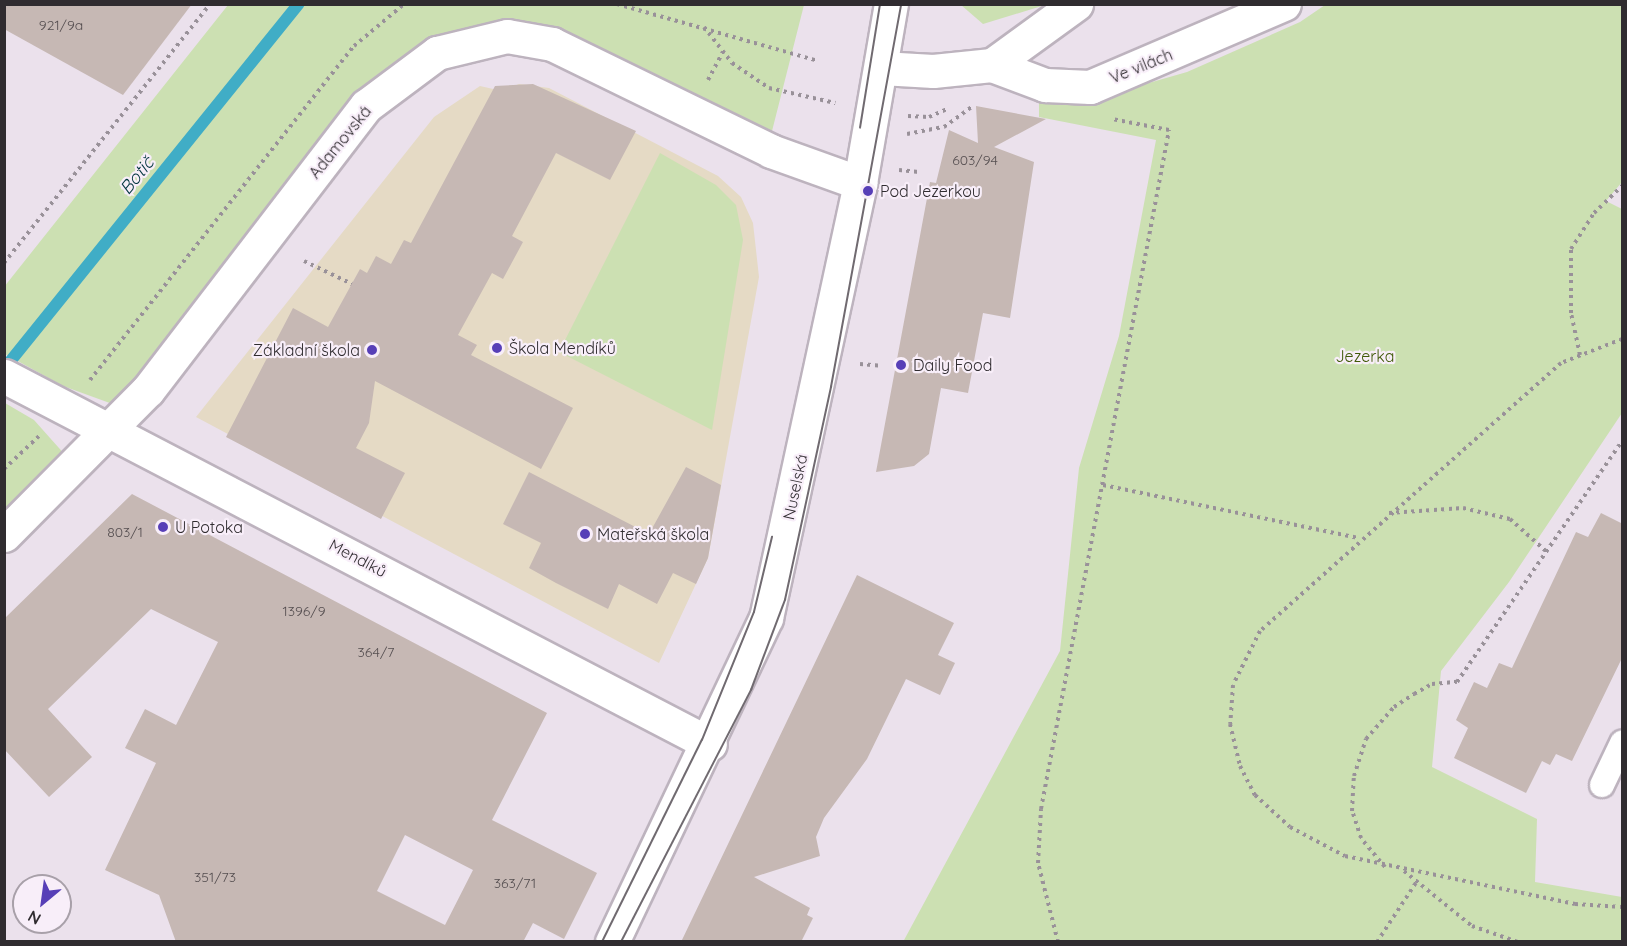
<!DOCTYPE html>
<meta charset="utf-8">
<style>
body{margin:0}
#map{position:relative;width:1627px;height:946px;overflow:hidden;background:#ebe1ec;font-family:Quicksand,sans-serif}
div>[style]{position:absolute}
.education>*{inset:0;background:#e5dac5}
.green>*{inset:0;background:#cce0b2}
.stream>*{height:12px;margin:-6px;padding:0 6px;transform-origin:6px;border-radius:6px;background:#40adc6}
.building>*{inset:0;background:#c6b8b4}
.path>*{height:4px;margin-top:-2px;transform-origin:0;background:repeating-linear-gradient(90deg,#999199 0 3px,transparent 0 7.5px)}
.roads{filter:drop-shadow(2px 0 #bdb3be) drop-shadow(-2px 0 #bdb3be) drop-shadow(0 2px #bdb3be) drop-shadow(0 -2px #bdb3be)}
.service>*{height:24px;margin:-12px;padding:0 12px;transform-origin:12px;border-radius:12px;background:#fff}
.minor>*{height:33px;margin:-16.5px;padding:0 16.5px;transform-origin:16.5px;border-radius:16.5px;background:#fff}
.tertiary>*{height:33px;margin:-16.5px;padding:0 16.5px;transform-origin:16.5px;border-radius:16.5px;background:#fff}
.tram>*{height:1.5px;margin:-0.75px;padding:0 0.75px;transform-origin:0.75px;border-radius:0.75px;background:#706a70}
.dots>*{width:16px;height:16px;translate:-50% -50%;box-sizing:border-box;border:3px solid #f8eef9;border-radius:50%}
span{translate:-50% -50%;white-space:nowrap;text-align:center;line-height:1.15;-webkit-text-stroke:4.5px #f8eef9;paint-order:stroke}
.number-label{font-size:14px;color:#564f51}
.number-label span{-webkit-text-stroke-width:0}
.street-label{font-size:16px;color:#302c30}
.poi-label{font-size:16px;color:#302c30}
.left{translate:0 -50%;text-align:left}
.right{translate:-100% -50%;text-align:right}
.park-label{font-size:16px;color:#405a08}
.water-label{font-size:18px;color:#00343e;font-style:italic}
.frame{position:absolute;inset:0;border:6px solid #302c30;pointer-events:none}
.north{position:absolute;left:12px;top:874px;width:60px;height:60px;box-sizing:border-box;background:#f8eef9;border:2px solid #a8a0a9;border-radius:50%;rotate:209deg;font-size:16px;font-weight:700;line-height:24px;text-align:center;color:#302c30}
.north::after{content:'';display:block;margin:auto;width:21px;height:27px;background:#573fb7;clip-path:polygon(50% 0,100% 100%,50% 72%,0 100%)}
</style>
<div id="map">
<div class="education">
<div style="clip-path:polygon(519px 84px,549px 88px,718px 176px,741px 197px,753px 223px,759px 277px,708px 558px,659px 663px,196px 417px,434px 117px,480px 86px,502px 91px)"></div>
</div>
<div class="green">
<div style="clip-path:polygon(228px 5px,804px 5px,771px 135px,507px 36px,366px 106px,129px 410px,63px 386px,5px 354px,4px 287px)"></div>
<div style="clip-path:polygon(961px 5px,1045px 5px,983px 24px)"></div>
<div style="clip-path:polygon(1325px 5px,1622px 5px,1622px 182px,1606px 201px,1622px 209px,1622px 413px,1509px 582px,1441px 671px,1432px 767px,1537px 819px,1535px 882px,1622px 897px,1622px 941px,903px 942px,1060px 651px,1079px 468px,1119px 336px,1156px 140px,1039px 117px,1039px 97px,1086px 101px,1187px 72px,1300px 22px)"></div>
<div style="clip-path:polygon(660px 153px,716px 185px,736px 205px,743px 240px,712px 430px,559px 352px)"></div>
<div style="clip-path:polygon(5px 403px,34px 420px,75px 466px,5px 535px)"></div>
</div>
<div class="stream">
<div style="left:4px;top:369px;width:469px;rotate:-51.1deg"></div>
</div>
<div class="building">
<div style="clip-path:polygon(4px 4px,192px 4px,123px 95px,4px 29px)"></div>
<div style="clip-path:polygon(533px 84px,636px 131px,610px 180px,556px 153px,512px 236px,523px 242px,503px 279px,492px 273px,458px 335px,477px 345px,471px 355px,573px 408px,541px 469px,375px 381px,369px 423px,356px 448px,405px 473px,381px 519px,226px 437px,293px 308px,328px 327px,360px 269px,367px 273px,376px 256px,391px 264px,404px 240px,411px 243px,495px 86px)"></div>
<div style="clip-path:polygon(976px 106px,1046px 119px,994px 147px,1034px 162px,1010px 318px,983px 313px,968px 393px,941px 388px,929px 454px,914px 466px,876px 472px,930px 182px,936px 183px,949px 130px,978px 143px)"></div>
<div style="clip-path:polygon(686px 467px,721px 485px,708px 558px,696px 584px,673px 573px,657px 604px,619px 584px,608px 609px,556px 583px,529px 568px,541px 543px,503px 524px,529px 472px,649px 534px)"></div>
<div style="clip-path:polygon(evenodd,132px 494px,547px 713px,492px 820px,597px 873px,564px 939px,533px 923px,523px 942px,176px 942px,159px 895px,105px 870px,156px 763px,125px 748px,145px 709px,176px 725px,218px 642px,151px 609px,48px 709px,92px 757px,49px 797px,4px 749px,4px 619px,132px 494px,405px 835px,473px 870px,445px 925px,377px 891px,405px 835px)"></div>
<div style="clip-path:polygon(1601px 513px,1623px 524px,1623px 656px,1572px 761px,1556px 754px,1550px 765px,1542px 761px,1526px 793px,1454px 758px,1468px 728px,1456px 720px,1474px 682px,1487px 688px,1499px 663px,1512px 668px,1576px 532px,1588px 537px)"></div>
<div style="clip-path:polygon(857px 575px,954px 623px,938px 655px,955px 663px,940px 695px,906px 679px,867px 759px,824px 818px,816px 837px,820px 856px,754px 877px,810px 908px,807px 915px,813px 918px,801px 942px,681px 942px)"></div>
</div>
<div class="path">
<div style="left:617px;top:4px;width:206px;rotate:15.8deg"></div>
<div style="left:704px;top:27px;width:46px;rotate:52.1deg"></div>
<div style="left:732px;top:63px;width:45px;rotate:34deg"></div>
<div style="left:769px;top:88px;width:68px;rotate:12.8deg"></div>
<div style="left:708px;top:80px;width:32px;rotate:-62deg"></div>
<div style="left:908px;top:116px;width:21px;rotate:3deg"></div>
<div style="left:929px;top:117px;width:22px;rotate:-24deg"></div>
<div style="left:907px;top:134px;width:38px;rotate:-11deg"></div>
<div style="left:944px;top:127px;width:36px;rotate:-36deg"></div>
<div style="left:899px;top:170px;width:20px;rotate:6deg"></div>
<div style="left:304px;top:261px;width:53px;rotate:25.6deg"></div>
<div style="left:4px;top:263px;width:331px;rotate:-51.5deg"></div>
<div style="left:1622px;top:339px;width:66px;rotate:158.5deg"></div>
<div style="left:1561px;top:363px;width:403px;rotate:138.3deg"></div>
<div style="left:1260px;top:631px;width:60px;rotate:116.6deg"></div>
<div style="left:1233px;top:685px;width:39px;rotate:94deg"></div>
<div style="left:1230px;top:724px;width:43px;rotate:76.6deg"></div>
<div style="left:1240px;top:766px;width:33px;rotate:63deg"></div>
<div style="left:1255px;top:795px;width:47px;rotate:42.4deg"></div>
<div style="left:1290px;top:827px;width:62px;rotate:27.8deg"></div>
<div style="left:1345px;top:856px;width:235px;rotate:11.8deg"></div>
<div style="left:1575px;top:904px;width:47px;rotate:3.7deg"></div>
<div style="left:1580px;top:355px;width:43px;rotate:-102.1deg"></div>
<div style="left:1571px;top:313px;width:64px;rotate:-90deg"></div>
<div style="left:1571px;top:249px;width:43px;rotate:-57.4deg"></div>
<div style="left:1594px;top:213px;width:39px;rotate:-44deg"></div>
<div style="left:860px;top:364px;width:21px;rotate:5deg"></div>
<div style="left:90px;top:380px;width:426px;rotate:-51.7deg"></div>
<div style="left:354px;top:46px;width:65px;rotate:-40deg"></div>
<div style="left:4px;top:469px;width:48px;rotate:-43.3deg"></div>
<div style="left:1103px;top:485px;width:261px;rotate:11.7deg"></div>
<div style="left:1389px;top:513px;width:74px;rotate:-3.9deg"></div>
<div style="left:1463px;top:508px;width:48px;rotate:13.2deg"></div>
<div style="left:1510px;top:519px;width:51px;rotate:41.8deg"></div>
<div style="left:1385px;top:867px;width:38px;rotate:-130deg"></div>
<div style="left:1361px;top:838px;width:28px;rotate:-108deg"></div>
<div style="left:1352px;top:811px;width:35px;rotate:-87deg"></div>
<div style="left:1354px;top:776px;width:39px;rotate:-72deg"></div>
<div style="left:1366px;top:739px;width:43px;rotate:-48.8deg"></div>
<div style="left:1394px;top:707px;width:24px;rotate:-33deg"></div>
<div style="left:1414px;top:694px;width:21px;rotate:-29deg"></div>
<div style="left:1432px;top:684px;width:25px;rotate:-5deg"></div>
<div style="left:1457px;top:682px;width:292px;rotate:-55.6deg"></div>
<div style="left:1404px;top:871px;width:87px;rotate:39deg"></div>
<div style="left:1472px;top:926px;width:49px;rotate:19.2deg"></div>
<div style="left:1058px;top:942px;width:81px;rotate:-104.2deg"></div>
<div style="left:1038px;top:863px;width:54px;rotate:-86.8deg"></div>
<div style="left:1041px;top:809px;width:691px;rotate:-79.32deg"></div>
<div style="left:1169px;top:130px;width:58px;rotate:-169.1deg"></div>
<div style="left:1377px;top:942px;width:73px;rotate:-56.7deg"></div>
</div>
<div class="roads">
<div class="service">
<div style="left:1602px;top:785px;width:47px;rotate:-64.5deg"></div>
</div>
<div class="minor">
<div style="left:992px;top:65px;width:57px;rotate:20.7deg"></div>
<div style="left:1045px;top:85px;width:45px;rotate:2.5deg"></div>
<div style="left:1090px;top:87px;width:211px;rotate:-23.2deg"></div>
<div style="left:881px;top:68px;width:52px;rotate:3.3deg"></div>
<div style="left:933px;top:71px;width:59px;rotate:-5.8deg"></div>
<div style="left:992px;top:65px;width:104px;rotate:-36deg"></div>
<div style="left:4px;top:376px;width:796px;rotate:27.53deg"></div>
<div style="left:4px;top:535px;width:204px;rotate:-45.2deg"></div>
<div style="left:148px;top:390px;width:358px;rotate:-52.5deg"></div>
<div style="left:366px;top:106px;width:89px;rotate:-36.7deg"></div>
<div style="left:437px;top:53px;width:72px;rotate:-13.7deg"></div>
<div style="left:507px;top:36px;width:46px;rotate:10.1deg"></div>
<div style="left:552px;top:44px;width:244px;rotate:26deg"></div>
<div style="left:771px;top:151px;width:95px;rotate:19.8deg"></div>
</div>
<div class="tertiary">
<div style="left:612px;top:942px;width:359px;rotate:-64.6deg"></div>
<div style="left:766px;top:618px;width:445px;rotate:-77.8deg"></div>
<div style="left:860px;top:183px;width:182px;rotate:-80.2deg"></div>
</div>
</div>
<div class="tram">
<div style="left:860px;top:128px;width:126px;rotate:-80.8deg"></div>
<div style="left:602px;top:942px;width:225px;rotate:-63.7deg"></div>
<div style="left:702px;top:740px;width:138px;rotate:-67.9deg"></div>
<div style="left:754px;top:612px;width:77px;rotate:-76.5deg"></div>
<div style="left:621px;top:942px;width:284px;rotate:-62.7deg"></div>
<div style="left:751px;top:690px;width:96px;rotate:-69.3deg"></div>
<div style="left:785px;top:600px;width:218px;rotate:-77.8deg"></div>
<div style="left:831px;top:387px;width:389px;rotate:-79.6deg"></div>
</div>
<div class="dots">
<div style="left:868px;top:191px;background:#573fb7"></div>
<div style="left:497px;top:348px;background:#573fb7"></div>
<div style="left:372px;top:350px;background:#573fb7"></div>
<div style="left:901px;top:365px;background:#573fb7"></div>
<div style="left:163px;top:527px;background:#573fb7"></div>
<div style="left:585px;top:534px;background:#573fb7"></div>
</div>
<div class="number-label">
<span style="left:61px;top:25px">921/9a</span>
<span style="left:975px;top:160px">603/94</span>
<span style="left:125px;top:532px">803/1</span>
<span style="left:304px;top:611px">1396/9</span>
<span style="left:376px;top:652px">364/7</span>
<span style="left:215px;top:877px">351/73</span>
<span style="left:515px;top:883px">363/71</span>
</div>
<div class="street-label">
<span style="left:1141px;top:66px;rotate:-22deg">Ve vilách</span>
<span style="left:340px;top:142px;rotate:-51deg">Adamovská</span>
<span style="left:795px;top:487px;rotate:-78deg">Nuselská</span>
<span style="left:358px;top:558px;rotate:28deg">Mendíků</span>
</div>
<div class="poi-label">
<span class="left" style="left:880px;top:191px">Pod Jezerkou</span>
<span class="left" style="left:509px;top:348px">Škola Mendíků</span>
<span class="right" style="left:360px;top:350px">Základní škola</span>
<span class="left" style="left:913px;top:365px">Daily Food</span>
<span class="left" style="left:175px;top:527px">U Potoka</span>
<span class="left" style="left:597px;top:534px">Mateřská škola</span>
</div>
<div class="park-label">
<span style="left:1365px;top:356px">Jezerka</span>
</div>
<div class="water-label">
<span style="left:137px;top:176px;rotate:-51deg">Botič</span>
</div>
<div class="frame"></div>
<div class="north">N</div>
</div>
